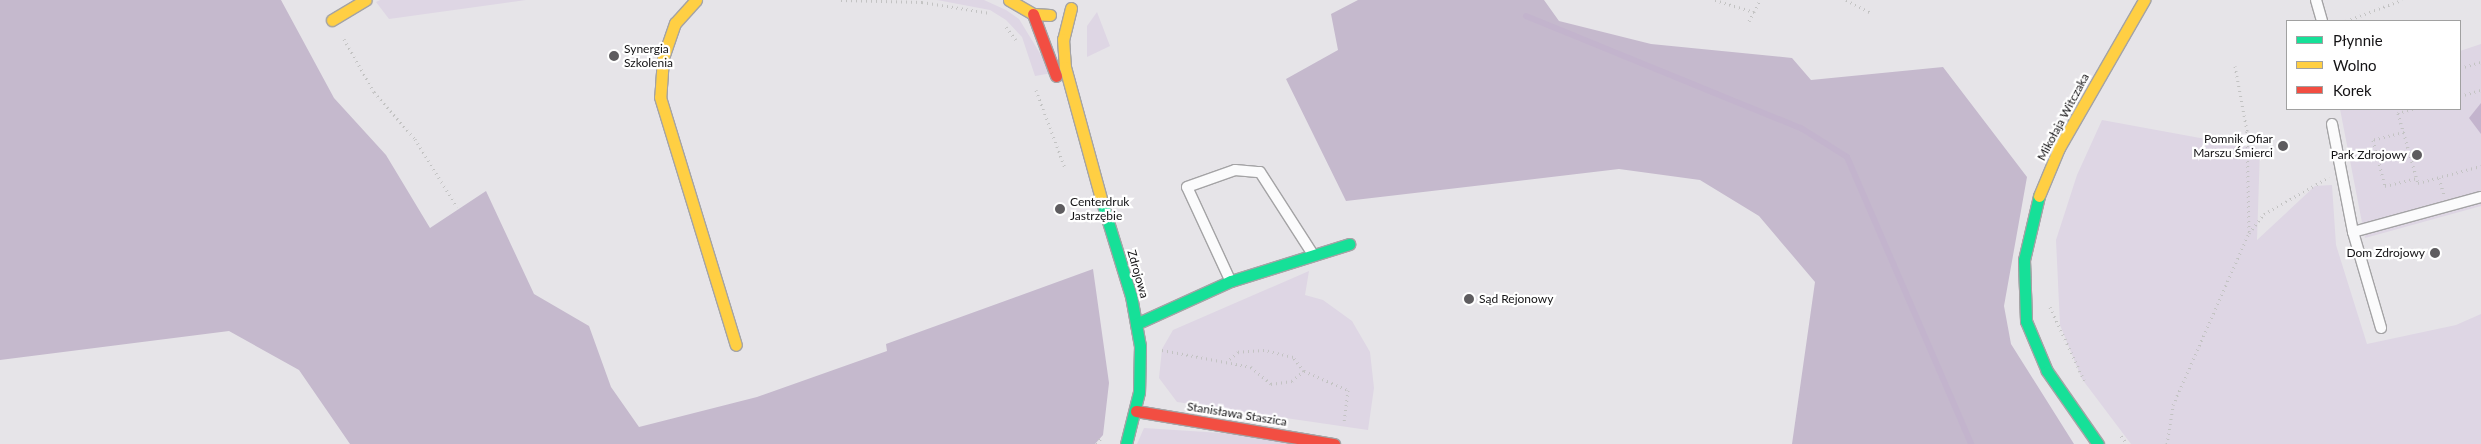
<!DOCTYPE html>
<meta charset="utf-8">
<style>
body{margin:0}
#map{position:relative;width:2481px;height:444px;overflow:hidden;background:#e6e4e8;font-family:Lato,sans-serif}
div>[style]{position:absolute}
.green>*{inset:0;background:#ded6e4}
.forest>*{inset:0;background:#c5b9cd}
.water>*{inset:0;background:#c3b4cd}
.stream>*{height:6px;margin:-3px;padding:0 3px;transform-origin:3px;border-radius:3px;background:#c3b4cd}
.path>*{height:3px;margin-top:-1.5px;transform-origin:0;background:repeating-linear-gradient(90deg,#c3c3c3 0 1px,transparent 0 5px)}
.roads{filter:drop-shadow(1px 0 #a4a3a5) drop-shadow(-1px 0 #a4a3a5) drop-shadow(0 1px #a4a3a5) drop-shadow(0 -1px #a4a3a5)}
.lane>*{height:10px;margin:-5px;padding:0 5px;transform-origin:5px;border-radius:5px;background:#fbfbfc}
.fast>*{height:11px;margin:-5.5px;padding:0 5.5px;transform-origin:5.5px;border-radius:5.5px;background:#16e098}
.slow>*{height:11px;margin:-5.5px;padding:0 5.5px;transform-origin:5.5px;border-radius:5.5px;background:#ffcf43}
.jam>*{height:11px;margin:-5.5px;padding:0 5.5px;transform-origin:5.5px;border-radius:5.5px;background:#f24e42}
.dots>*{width:14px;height:14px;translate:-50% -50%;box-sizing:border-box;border:2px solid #fff;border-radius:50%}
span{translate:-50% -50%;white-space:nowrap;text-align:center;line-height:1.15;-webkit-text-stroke:4.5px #fff;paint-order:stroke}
.poi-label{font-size:12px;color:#141315}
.left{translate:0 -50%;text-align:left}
.right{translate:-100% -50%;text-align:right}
.street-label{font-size:12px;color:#141315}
.legend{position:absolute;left:2286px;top:20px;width:175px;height:90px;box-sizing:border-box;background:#fff;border:1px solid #a1a1a1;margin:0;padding:6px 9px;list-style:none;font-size:15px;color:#141315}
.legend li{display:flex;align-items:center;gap:10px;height:25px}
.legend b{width:25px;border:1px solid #a1a1a1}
</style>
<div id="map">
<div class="green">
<div style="clip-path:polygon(380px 0,526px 0,389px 19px,376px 2px)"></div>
<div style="clip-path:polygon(937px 0,984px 0,1006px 10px,1019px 19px,1052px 73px,1035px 76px,1022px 37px,1006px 20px,990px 10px)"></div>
<div style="clip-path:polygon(1097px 12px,1110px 46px,1087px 57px,1087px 26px)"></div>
<div style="clip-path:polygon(2481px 44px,2481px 206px,2365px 238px,2340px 109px,2460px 109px,2460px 51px)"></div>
<div style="clip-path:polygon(2102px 120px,2260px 149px,2257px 240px,2315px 186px,2332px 185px,2336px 245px,2367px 344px,2456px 325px,2481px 314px,2481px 444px,2131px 444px,2082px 379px,2060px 325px,2056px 240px,2077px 175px)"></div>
<div style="clip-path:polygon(1309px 271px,1305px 295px,1323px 300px,1352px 321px,1370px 352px,1374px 388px,1368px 430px,1177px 402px,1159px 378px,1162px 349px,1173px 330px)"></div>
<div style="clip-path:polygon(1144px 428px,1297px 438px,1298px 444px,1137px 444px)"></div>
</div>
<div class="forest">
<div style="clip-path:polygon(0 0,281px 0,334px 98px,386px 155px,430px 228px,486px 191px,534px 294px,589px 326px,611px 387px,639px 427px,757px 397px,887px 351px,886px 344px,1093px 269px,1109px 383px,1103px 435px,1095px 444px,350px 444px,299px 370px,229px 331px,0 360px)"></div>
<div style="clip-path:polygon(1358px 0,1544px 0,1559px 21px,1651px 44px,1792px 58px,1811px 80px,1943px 67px,2027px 177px,2004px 306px,2011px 344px,2074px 444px,1792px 444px,1815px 282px,1759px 216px,1700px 180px,1619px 169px,1346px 201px,1286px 79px,1338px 50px,1331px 14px)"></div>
</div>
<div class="water">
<div style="clip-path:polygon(2481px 103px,2481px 134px,2469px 118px)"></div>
</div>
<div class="stream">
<div style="left:1526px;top:16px;width:297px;rotate:22.2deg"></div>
<div style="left:1801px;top:128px;width:54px;rotate:32.2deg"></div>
<div style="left:1847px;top:157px;width:313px;rotate:66.6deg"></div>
</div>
<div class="path">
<div style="left:841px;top:0;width:81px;rotate:1.4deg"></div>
<div style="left:922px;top:2px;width:69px;rotate:9.2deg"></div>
<div style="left:1715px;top:0;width:41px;rotate:17.1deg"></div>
<div style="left:1846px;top:0;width:28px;rotate:27deg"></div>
<div style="left:1749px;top:21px;width:24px;rotate:-62deg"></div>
<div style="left:2346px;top:21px;width:60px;rotate:-20.6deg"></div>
<div style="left:1006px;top:27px;width:16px;rotate:52deg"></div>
<div style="left:344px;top:39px;width:61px;rotate:60.5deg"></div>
<div style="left:374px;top:92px;width:62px;rotate:48.9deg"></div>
<div style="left:415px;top:139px;width:80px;rotate:58.3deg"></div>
<div style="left:2235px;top:66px;width:66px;rotate:79.5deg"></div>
<div style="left:2247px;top:131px;width:101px;rotate:88.9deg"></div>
<div style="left:2460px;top:68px;width:22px;rotate:-16deg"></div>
<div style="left:1036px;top:90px;width:83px;rotate:69.6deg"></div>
<div style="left:2460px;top:96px;width:22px;rotate:-16deg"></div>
<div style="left:2413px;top:109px;width:16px;rotate:165deg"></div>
<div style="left:2398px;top:113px;width:73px;rotate:74.1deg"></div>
<div style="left:2418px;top:183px;width:65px;rotate:-15.1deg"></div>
<div style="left:2404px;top:132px;width:32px;rotate:166deg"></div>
<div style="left:2373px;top:140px;width:48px;rotate:75.4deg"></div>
<div style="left:2385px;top:186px;width:32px;rotate:-14deg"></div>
<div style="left:2439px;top:178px;width:17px;rotate:73deg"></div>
<div style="left:2050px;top:307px;width:81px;rotate:65deg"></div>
<div style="left:1162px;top:350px;width:91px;rotate:10.8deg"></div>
<div style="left:1251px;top:367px;width:26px;rotate:40deg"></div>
<div style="left:1271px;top:384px;width:21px;rotate:-8deg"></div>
<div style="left:1292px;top:381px;width:16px;rotate:-40deg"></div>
<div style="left:1304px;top:371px;width:18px;rotate:-128deg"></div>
<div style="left:1293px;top:357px;width:30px;rotate:-166deg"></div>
<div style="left:1264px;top:350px;width:26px;rotate:176deg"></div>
<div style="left:1238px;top:352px;width:13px;rotate:141deg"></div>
<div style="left:1304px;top:371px;width:48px;rotate:23.4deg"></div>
<div style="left:1348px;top:390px;width:33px;rotate:97deg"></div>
<div style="left:2121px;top:436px;width:10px;rotate:53deg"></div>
<div style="left:1097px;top:444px;width:9px;rotate:-58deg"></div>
<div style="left:2167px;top:444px;width:39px;rotate:-81deg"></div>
<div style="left:2173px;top:405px;width:188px;rotate:-66.2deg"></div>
<div style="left:2249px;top:233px;width:24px;rotate:-52deg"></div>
<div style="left:2264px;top:214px;width:75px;rotate:-29.6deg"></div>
</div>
<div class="roads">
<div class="lane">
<div style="left:2316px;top:0;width:22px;rotate:74deg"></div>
<div style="left:2332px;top:124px;width:110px;rotate:79deg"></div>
<div style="left:2353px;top:232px;width:100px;rotate:73.7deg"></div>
<div style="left:2353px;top:232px;width:133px;rotate:-15.3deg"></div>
<div style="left:1230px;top:280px;width:102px;rotate:-114.8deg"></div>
<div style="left:1187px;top:187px;width:51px;rotate:-19.5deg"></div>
<div style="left:1235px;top:170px;width:25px;rotate:5deg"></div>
<div style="left:1260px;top:172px;width:96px;rotate:57.3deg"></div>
</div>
<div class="fast">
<div style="left:2039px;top:196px;width:66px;rotate:103.2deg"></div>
<div style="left:2024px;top:260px;width:61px;rotate:88.1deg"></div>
<div style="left:2026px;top:321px;width:54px;rotate:67.2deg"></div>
<div style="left:2047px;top:371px;width:89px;rotate:55.1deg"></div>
<div style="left:1102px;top:202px;width:98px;rotate:72.9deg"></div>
<div style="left:1131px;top:296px;width:51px;rotate:79.8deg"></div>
<div style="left:1140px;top:346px;width:46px;rotate:91.2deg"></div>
<div style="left:1139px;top:392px;width:54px;rotate:104deg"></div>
<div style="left:1136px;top:324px;width:104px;rotate:-24.4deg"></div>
<div style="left:1231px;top:281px;width:124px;rotate:-17.4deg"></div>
</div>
<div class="slow">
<div style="left:696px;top:0;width:31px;rotate:132deg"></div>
<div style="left:675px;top:23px;width:37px;rotate:109deg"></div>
<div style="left:663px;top:58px;width:39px;rotate:94deg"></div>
<div style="left:660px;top:97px;width:259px;rotate:73deg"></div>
<div style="left:1009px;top:0;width:28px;rotate:30deg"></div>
<div style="left:1033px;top:14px;width:17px;rotate:3deg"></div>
<div style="left:1071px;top:8px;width:32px;rotate:104deg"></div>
<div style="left:1063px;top:39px;width:28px;rotate:86deg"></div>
<div style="left:1065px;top:67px;width:140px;rotate:74.7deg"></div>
<div style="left:332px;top:20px;width:39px;rotate:-31deg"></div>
<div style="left:2039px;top:196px;width:52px;rotate:-67.4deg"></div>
<div style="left:2059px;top:148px;width:171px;rotate:-60.1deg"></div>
</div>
<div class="jam">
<div style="left:1033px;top:14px;width:66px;rotate:69.6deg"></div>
<div style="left:1136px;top:411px;width:201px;rotate:9.5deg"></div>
</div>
</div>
<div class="dots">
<div style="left:614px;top:56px;background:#5e5c5f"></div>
<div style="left:2283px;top:146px;background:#5e5c5f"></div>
<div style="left:2417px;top:155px;background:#5e5c5f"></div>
<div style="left:1060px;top:209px;background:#5e5c5f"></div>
<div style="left:2435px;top:253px;background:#5e5c5f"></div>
<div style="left:1469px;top:299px;background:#5e5c5f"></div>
</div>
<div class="poi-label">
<span class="left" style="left:624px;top:56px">Synergia<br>Szkolenia</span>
<span class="right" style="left:2273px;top:146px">Pomnik Ofiar<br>Marszu Śmierci</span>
<span class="right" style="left:2407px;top:155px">Park Zdrojowy</span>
<span class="left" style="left:1070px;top:209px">Centerdruk<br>Jastrzębie</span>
<span class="right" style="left:2425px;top:253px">Dom Zdrojowy</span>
<span class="left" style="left:1479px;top:299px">Sąd Rejonowy</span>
</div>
<div class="street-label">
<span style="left:2063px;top:117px;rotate:-62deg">Mikołaja Witczaka</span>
<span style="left:1138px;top:274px;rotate:74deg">Zdrojowa</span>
<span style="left:1237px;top:414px;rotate:9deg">Stanisława Staszica</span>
</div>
<ul class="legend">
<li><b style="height:6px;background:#16e098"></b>Płynnie</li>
<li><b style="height:6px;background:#ffcf43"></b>Wolno</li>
<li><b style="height:6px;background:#f24e42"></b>Korek</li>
</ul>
</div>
